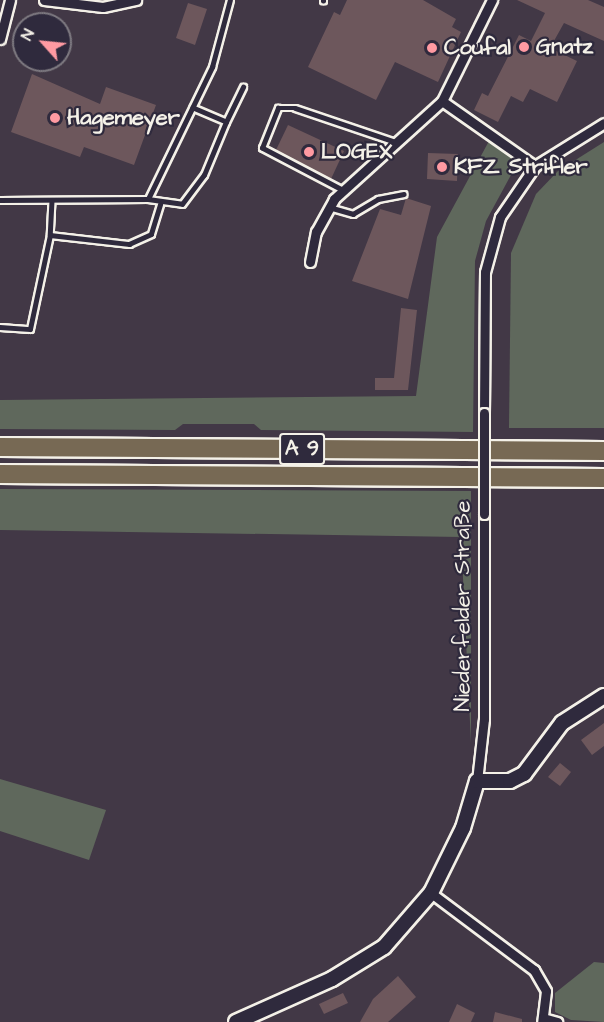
<!DOCTYPE html>
<meta charset="utf-8">
<style>
body{margin:0}
#map{position:relative;width:604px;height:1022px;overflow:hidden;background:#423846;font-family:"Architects Daughter",sans-serif}
div>[style]{position:absolute}
.green>*{inset:0;background:#5f685c}
.building>*{inset:0;background:#6d575c}
.roads{filter:drop-shadow(2px 0 #f4f1e8) drop-shadow(-2px 0 #f4f1e8) drop-shadow(0 2px #f4f1e8) drop-shadow(0 -2px #f4f1e8)}
.lane>*{height:4.5px;margin:-2.25px;padding:0 2.25px;transform-origin:2.25px;border-radius:2.25px;background:#2f2a3d}
.street>*{height:9px;margin:-4.5px;padding:0 4.5px;transform-origin:4.5px;border-radius:4.5px;background:#2f2a3d}
.secondary>*{height:14px;margin:-7px;padding:0 7px;transform-origin:7px;border-radius:7px;background:#2f2a3d}
.highway>*{height:18px;margin:-9px;padding:0 9px;transform-origin:9px;border-radius:9px;background:#776954}
.bridges{filter:drop-shadow(2px 0 #f4f1e8) drop-shadow(-2px 0 #f4f1e8) drop-shadow(0 2px #f4f1e8) drop-shadow(0 -2px #f4f1e8)}
.street-bridge>*{height:9px;margin:-4.5px;padding:0 4.5px;transform-origin:4.5px;border-radius:4.5px;background:#2f2a3d}
.dots>*{width:16px;height:16px;translate:-50% -50%;box-sizing:border-box;border:3px solid #2f2a3d;border-radius:50%}
span{translate:-50% -50%;white-space:nowrap;text-align:center;line-height:1.15;-webkit-text-stroke:4.5px #2f2a3d;paint-order:stroke}
.shield-label span{padding:2px 4px;background:#2f2a3d;border:2px solid;border-radius:4px;-webkit-text-stroke-width:0}
.shield-label{font-size:21px;color:#f4f1e8;font-weight:700}
.poi-label{font-size:22px;color:#f4f1e8;font-weight:700}
.left{translate:0 -50%;text-align:left}
.street-label{font-size:22px;color:#f4f1e8}
.north{position:absolute;left:12px;top:12px;width:60px;height:60px;box-sizing:border-box;background:#2f2a3d;border:2px solid #7e7a81;border-radius:50%;rotate:297deg;font-size:16px;font-weight:700;line-height:24px;text-align:center;color:#f4f1e8}
.north::after{content:'';display:block;margin:auto;width:21px;height:27px;background:#ff9aa2;clip-path:polygon(50% 0,100% 100%,50% 72%,0 100%)}
</style>
<div id="map">
<div class="green">
<div style="clip-path:polygon(489px 141px,518px 162px,486px 221px,475px 261px,473px 432px,261px 430px,254px 424px,183px 424px,175px 430px,0 429px,0 400px,416px 396px,437px 237px)"></div>
<div style="clip-path:polygon(604px 142px,604px 428px,509px 428px,511px 253px,536px 194px,558px 171px)"></div>
<div style="clip-path:polygon(0 489px,471px 491px,471px 743px,461px 537px,0 530px)"></div>
<div style="clip-path:polygon(0 779px,106px 810px,89px 860px,0 831px)"></div>
<div style="clip-path:polygon(594px 962px,604px 963px,604px 1022px,571px 1020px,555px 1012px,555px 993px)"></div>
</div>
<div class="building">
<div style="clip-path:polygon(347px 0,423px 0,456px 19px,452px 27px,461px 32px,438px 82px,395px 62px,376px 100px,308px 67px,334px 12px,340px 15px)"></div>
<div style="clip-path:polygon(517px 0,588px 0,604px 7px,604px 41px,564px 23px,550px 48px,577px 61px,557px 102px,530px 89px,523px 102px,511px 96px,498px 122px,474px 110px,482px 93px,488px 96px,519px 35px,531px 41px,545px 13px)"></div>
<div style="clip-path:polygon(188px 3px,207px 9px,195px 45px,176px 38px)"></div>
<div style="clip-path:polygon(32px 74px,100px 104px,106px 87px,156px 105px,134px 165px,84px 147px,80px 157px,11px 132px)"></div>
<div style="clip-path:polygon(288px 125px,344px 151px,331px 179px,276px 150px)"></div>
<div style="clip-path:polygon(428px 153px,458px 154px,457px 181px,427px 179px)"></div>
<div style="clip-path:polygon(406px 198px,431px 206px,408px 299px,352px 281px,380px 209px,401px 215px)"></div>
<div style="clip-path:polygon(401px 308px,417px 310px,408px 390px,375px 390px,375px 378px,394px 378px)"></div>
<div style="clip-path:polygon(604px 723px,604px 746px,592px 755px,581px 740px)"></div>
<div style="clip-path:polygon(560px 763px,571px 772px,560px 786px,548px 777px)"></div>
<div style="clip-path:polygon(398px 976px,416px 997px,388px 1022px,360px 1022px,373px 999px)"></div>
<div style="clip-path:polygon(343px 993px,348px 1003px,324px 1014px,319px 1004px)"></div>
<div style="clip-path:polygon(457px 1004px,475px 1013px,471px 1022px,449px 1022px)"></div>
<div style="clip-path:polygon(495px 1012px,522px 1019px,522px 1022px,493px 1022px)"></div>
</div>
<div class="roads">
<div class="lane">
<div style="left:323px;top:1px;width:1px;rotate:-90deg"></div>
<div style="left:226px;top:122px;width:39px;rotate:-64deg"></div>
<div style="left:342px;top:190px;width:90px;rotate:-152.3deg"></div>
<div style="left:262px;top:148px;width:43px;rotate:-68.2deg"></div>
<div style="left:278px;top:108px;width:17px"></div>
<div style="left:295px;top:108px;width:107px;rotate:18.6deg"></div>
<div style="left:148px;top:199px;width:34px;rotate:8deg"></div>
<div style="left:182px;top:204px;width:36px;rotate:-53deg"></div>
<div style="left:204px;top:175px;width:57px;rotate:-67.5deg"></div>
<div style="left:226px;top:122px;width:36px;rotate:-157deg"></div>
<div style="left:0;top:200px;width:148px;rotate:-0.4deg"></div>
<div style="left:148px;top:199px;width:147px;rotate:-64.1deg"></div>
<div style="left:212px;top:67px;width:69px;rotate:-75deg"></div>
<div style="left:52px;top:201px;width:34px;rotate:93deg"></div>
<div style="left:50px;top:235px;width:80px;rotate:6.5deg"></div>
<div style="left:129px;top:244px;width:24px;rotate:-24deg"></div>
<div style="left:151px;top:234px;width:31px;rotate:-73deg"></div>
<div style="left:329px;top:207px;width:25px;rotate:16deg"></div>
<div style="left:353px;top:214px;width:29px;rotate:-31deg"></div>
<div style="left:378px;top:199px;width:26px;rotate:-11deg"></div>
<div style="left:0;top:327px;width:30px;rotate:4deg"></div>
<div style="left:30px;top:329px;width:96px;rotate:-78deg"></div>
</div>
<div class="street">
<div style="left:44px;top:0;width:59px;rotate:6.8deg"></div>
<div style="left:103px;top:7px;width:34px;rotate:-12deg"></div>
<div style="left:0;top:39px;width:40px;rotate:-75.6deg"></div>
<div style="left:442px;top:101px;width:113px;rotate:35deg"></div>
<div style="left:310px;top:262px;width:31px;rotate:-79deg"></div>
<div style="left:316px;top:232px;width:38px;rotate:-61deg"></div>
<div style="left:334px;top:199px;width:146px;rotate:-42.2deg"></div>
<div style="left:442px;top:101px;width:113px;rotate:-63.7deg"></div>
<div style="left:484px;top:413px;width:141px;rotate:-89.6deg"></div>
<div style="left:485px;top:272px;width:57px;rotate:-74.7deg"></div>
<div style="left:500px;top:217px;width:62px;rotate:-55.5deg"></div>
<div style="left:535px;top:166px;width:81px;rotate:-31.9deg"></div>
<div style="left:477px;top:781px;width:62px;rotate:-83.6deg"></div>
<div style="left:484px;top:719px;width:205px;rotate:-90deg"></div>
<div style="left:431px;top:893px;width:129px;rotate:36.8deg"></div>
<div style="left:534px;top:970px;width:24px;rotate:60deg"></div>
<div style="left:546px;top:991px;width:31px;rotate:97deg"></div>
<div style="left:543px;top:1018px;width:15px;rotate:16deg"></div>
</div>
<div class="secondary">
<div style="left:236px;top:1022px;width:105px;rotate:-24.1deg"></div>
<div style="left:332px;top:979px;width:61px;rotate:-31.6deg"></div>
<div style="left:384px;top:947px;width:72px;rotate:-49deg"></div>
<div style="left:431px;top:893px;width:72px;rotate:-63.8deg"></div>
<div style="left:463px;top:828px;width:49px;rotate:-73.4deg"></div>
<div style="left:477px;top:781px;width:33px"></div>
<div style="left:510px;top:781px;width:16px;rotate:-27deg"></div>
<div style="left:524px;top:774px;width:64px;rotate:-53.3deg"></div>
<div style="left:562px;top:723px;width:50px;rotate:-32.7deg"></div>
</div>
<div class="highway">
<div style="left:0;top:447px;width:604px;rotate:0.38deg"></div>
<div style="left:0;top:474px;width:604px;rotate:0.38deg"></div>
</div>
</div>
<div class="bridges">
<div class="street-bridge">
<div style="left:484px;top:413px;width:101px;rotate:90deg"></div>
</div>
</div>
<div class="dots">
<div style="left:524px;top:47px;background:#ff9aa2"></div>
<div style="left:432px;top:48px;background:#ff9aa2"></div>
<div style="left:55px;top:118px;background:#ff9aa2"></div>
<div style="left:309px;top:152px;background:#ff9aa2"></div>
<div style="left:442px;top:167px;background:#ff9aa2"></div>
</div>
<div class="shield-label">
<span style="left:302px;top:449px">A 9</span>
</div>
<div class="poi-label">
<span class="left" style="left:536px;top:47px">Gnatz</span>
<span class="left" style="left:444px;top:48px">Coufal</span>
<span class="left" style="left:67px;top:118px">Hagemeyer</span>
<span class="left" style="left:321px;top:152px">LOGEX</span>
<span class="left" style="left:454px;top:167px">KFZ Strifler</span>
</div>
<div class="street-label">
<span style="left:463px;top:606px;rotate:-90deg">Niederfelder Straße</span>
</div>
<div class="north">N</div>
</div>
